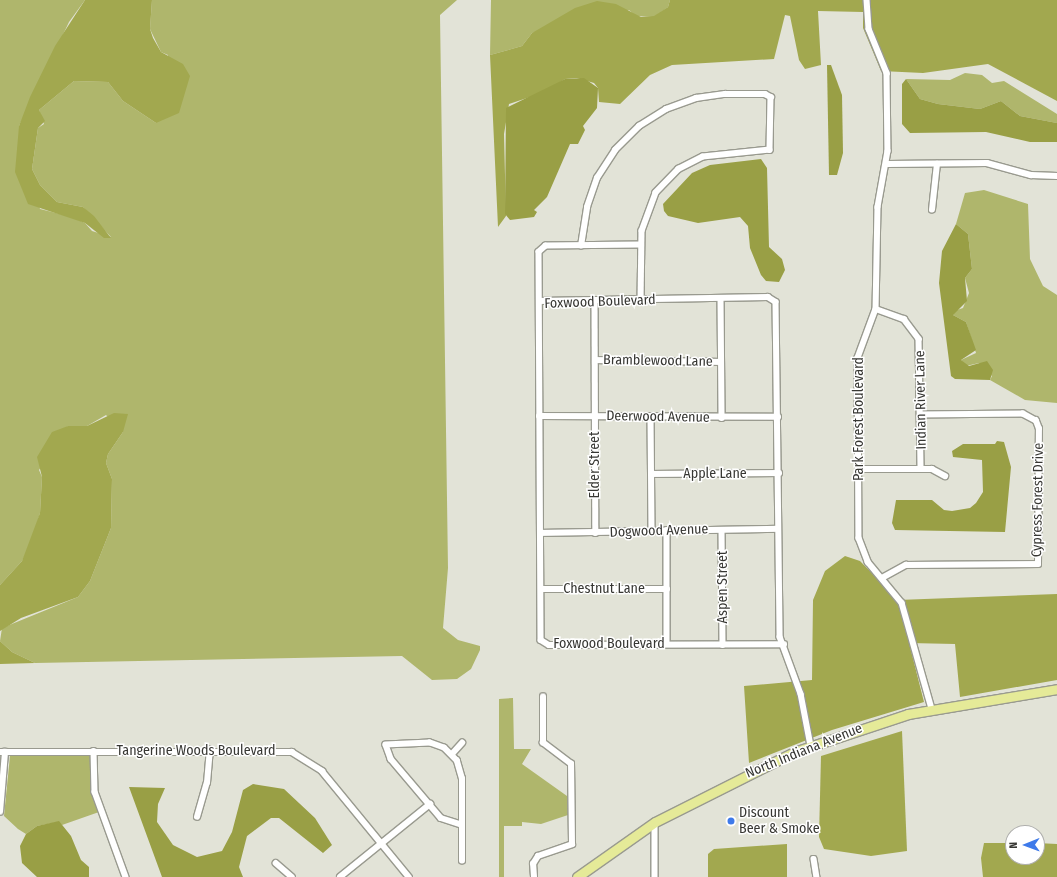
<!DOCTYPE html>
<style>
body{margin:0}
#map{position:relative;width:1057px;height:877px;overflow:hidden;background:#e2e3d7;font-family:"Fira Sans Condensed",sans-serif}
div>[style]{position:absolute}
.green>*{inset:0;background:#afb66c}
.forest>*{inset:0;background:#a2a84f}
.water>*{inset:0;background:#999f45}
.roads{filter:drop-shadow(1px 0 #999a8f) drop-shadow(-1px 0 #999a8f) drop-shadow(0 1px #999a8f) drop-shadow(0 -1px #999a8f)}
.minor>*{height:5.5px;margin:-2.75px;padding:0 2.75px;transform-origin:2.75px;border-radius:2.75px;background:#fff}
.primary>*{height:9px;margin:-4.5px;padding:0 4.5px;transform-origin:4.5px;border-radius:4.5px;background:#e5ea98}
.dots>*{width:11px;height:11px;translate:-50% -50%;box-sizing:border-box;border:2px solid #fff;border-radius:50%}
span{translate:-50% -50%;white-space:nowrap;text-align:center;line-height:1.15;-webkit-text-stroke:3px #fff;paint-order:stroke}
.street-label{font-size:14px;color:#373733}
.poi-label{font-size:14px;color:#373733}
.left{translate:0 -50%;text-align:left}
.north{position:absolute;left:1005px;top:825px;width:40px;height:40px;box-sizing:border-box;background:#fff;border:1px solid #afafad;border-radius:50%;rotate:269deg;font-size:11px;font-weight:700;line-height:16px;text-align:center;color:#373733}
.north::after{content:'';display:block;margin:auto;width:14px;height:18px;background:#3e7aea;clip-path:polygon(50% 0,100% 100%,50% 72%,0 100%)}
</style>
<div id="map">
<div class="green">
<div style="clip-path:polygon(0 0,85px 0,69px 22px,19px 126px,40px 209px,72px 217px,85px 223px,92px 231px,111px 237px,83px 207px,57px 202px,40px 185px,32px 169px,38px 128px,44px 124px,39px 110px,74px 81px,108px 82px,123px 101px,156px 123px,168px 55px,161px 52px,150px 29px,152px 0,457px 0,440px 15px,448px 568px,443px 628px,458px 640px,480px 646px,480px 650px,471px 669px,457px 679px,432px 680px,402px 656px,35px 663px,12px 652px,0 641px,2px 628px,78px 597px,90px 581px,111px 528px,112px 479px,106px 463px,108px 454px,123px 432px,106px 415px,87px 426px,68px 426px,39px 470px,42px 477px,40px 513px,31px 545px,22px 561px,0 585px)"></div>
<div style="clip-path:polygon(491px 0,670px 0,668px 7px,654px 17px,636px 16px,629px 10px,532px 33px,522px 46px,490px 55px)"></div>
<div style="clip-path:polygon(965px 73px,982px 75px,992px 83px,1004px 81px,1057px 114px,1057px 123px,1020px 116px,1001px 101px,980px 109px,938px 104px,920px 99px,906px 79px,950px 80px)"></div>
<div style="clip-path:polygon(984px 190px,1028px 204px,1030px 259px,1043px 286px,1057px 295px,1057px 403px,1025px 400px,990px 380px,992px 376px,979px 363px,966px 366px,961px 360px,976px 353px,966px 322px,953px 315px,954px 311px,963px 308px,969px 293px,965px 278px,972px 269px,968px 234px,956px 224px,965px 193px)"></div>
<div style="clip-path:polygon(513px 698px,514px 749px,531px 749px,522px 764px,567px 796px,568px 815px,541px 824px,522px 822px,522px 826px,504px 826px,504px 877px,499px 877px,499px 699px)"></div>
<div style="clip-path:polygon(10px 756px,90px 756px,91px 791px,99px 812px,62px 825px,58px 822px,37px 826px,26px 834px,18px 829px,4px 816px)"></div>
</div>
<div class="forest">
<div style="clip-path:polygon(85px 0,152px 0,150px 29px,153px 38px,161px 52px,183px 64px,190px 76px,179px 113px,156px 123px,123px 101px,108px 82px,74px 81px,39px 110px,45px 121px,38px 128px,32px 169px,40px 185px,57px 202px,83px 207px,94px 216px,111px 238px,104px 238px,85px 223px,28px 204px,15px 172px,19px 126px,30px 97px,55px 46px)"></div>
<div style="clip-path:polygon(670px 0,1057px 0,1057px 101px,988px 64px,923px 73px,881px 71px,863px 28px,863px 12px,818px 11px,821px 65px,805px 69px,799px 60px,790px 16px,785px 15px,774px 59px,672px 65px,650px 75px,620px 104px,599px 102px,598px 88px,594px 83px,577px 78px,565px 79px,545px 92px,509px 104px,504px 134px,506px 216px,498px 227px,490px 55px,522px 46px,532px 33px,575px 8px,597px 1px,616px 4px,641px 17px,654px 16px,668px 7px)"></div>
<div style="clip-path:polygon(114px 413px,128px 414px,123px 432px,108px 454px,106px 463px,112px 479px,111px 528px,90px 581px,78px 597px,21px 618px,0 631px,0 585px,22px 561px,40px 513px,42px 477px,37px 457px,52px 432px,68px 426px,87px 426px)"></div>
<div style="clip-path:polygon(845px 556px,860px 561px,898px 600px,1057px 594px,1057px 680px,960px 697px,955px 644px,909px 643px,924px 702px,832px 730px,749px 763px,744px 686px,812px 680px,813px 600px,825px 571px)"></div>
<div style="clip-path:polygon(0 641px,12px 652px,35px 663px,0 664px)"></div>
<div style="clip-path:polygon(902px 731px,907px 851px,871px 856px,824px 849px,819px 837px,821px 756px)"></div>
<div style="clip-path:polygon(984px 843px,1013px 843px,1013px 857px,1037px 857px,1037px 843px,1057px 844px,1057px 877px,983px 877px,981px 858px)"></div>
<div style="clip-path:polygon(787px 844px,787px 877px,708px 877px,708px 854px,714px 849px)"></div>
</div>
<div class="water">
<div style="clip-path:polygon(827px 65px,831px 65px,842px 95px,843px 153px,837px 175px,829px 175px)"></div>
<div style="clip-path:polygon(584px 78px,598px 88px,597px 108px,583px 126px,585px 130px,578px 144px,570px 144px,547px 197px,534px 210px,537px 212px,534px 217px,510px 220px,505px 214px,506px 108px,565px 79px)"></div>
<div style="clip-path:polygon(906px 79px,920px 99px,938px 104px,980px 109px,1001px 101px,1020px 116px,1057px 123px,1057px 142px,1030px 142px,986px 132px,910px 133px,902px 124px,902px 84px)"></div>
<div style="clip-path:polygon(761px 159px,767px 168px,769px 247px,782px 259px,785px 270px,779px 282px,766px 281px,761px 275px,750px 248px,748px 226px,740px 217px,698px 223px,668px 216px,664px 211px,663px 204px,692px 173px,710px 165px)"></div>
<div style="clip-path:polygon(956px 224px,968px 234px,972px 269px,965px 278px,967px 301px,953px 315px,966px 322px,976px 350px,961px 360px,969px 366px,987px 361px,993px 370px,990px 380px,955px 379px,951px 376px,939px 283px,942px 251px)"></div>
<div style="clip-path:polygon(997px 441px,1004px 442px,1011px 467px,1005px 532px,895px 530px,892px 523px,896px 500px,932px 500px,944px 510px,952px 511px,970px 508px,976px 503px,983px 492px,982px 460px,953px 457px,952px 451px,963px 444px,995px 444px)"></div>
<div style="clip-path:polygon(253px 784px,284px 789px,315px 818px,332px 845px,323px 853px,279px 818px,271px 818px,247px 836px,239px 867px,243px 877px,162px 877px,129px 787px,165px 788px,158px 804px,157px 822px,173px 845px,197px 857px,222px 851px,232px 832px,243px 790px)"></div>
<div style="clip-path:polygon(59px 821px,71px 836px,81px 860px,89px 867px,89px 877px,37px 877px,22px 863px,20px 846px,26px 834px,37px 826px)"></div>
</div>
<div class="roads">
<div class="minor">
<div style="left:867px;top:0;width:29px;rotate:86deg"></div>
<div style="left:869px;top:29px;width:48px;rotate:67.8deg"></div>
<div style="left:887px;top:73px;width:78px;rotate:89.3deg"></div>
<div style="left:888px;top:151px;width:57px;rotate:100.1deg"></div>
<div style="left:878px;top:207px;width:102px;rotate:91.1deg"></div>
<div style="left:876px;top:309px;width:52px;rotate:110.2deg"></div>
<div style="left:858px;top:358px;width:180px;rotate:89.7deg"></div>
<div style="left:859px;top:538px;width:26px;rotate:69deg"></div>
<div style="left:868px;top:562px;width:53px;rotate:50.3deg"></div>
<div style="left:902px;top:603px;width:110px;rotate:74.2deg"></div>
<div style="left:888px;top:164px;width:99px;rotate:-0.6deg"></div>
<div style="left:987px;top:163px;width:46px;rotate:15.3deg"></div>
<div style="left:1031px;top:175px;width:26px;rotate:2deg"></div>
<div style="left:932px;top:210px;width:46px;rotate:-83.8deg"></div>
<div style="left:640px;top:245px;width:94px;rotate:179.4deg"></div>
<div style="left:546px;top:246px;width:9px;rotate:139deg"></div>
<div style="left:539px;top:252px;width:388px;rotate:89.7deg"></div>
<div style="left:541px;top:640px;width:9px;rotate:32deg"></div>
<div style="left:549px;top:645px;width:235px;rotate:-0.2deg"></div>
<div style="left:581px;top:246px;width:39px;rotate:-81deg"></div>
<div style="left:587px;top:207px;width:31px;rotate:-71deg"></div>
<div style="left:597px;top:178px;width:33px;rotate:-57deg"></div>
<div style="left:615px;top:150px;width:34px;rotate:-45deg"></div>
<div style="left:639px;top:126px;width:32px;rotate:-32deg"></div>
<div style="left:666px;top:109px;width:32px;rotate:-20deg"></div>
<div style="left:696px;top:98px;width:29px;rotate:-8deg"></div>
<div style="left:725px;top:94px;width:40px"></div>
<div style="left:765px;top:94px;width:7px;rotate:27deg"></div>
<div style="left:771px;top:97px;width:53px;rotate:91.1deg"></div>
<div style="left:770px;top:150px;width:67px;rotate:174deg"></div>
<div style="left:703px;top:157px;width:27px;rotate:153deg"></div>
<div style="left:679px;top:169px;width:33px;rotate:134deg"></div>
<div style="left:656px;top:193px;width:40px;rotate:110.2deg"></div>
<div style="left:642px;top:231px;width:70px;rotate:90.8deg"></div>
<div style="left:721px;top:298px;width:120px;rotate:89.5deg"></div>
<div style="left:539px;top:301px;width:229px;rotate:-1deg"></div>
<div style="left:768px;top:297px;width:9px;rotate:32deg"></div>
<div style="left:776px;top:302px;width:335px;rotate:89.3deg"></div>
<div style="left:780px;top:637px;width:61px;rotate:69.8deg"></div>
<div style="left:801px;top:694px;width:53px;rotate:79.1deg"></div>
<div style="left:595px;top:301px;width:232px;rotate:89.8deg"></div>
<div style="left:876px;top:309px;width:30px;rotate:20deg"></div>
<div style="left:904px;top:319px;width:25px;rotate:53deg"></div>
<div style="left:919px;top:339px;width:130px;rotate:89.1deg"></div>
<div style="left:595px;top:360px;width:126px;rotate:0.9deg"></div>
<div style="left:539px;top:416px;width:239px;rotate:0.2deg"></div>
<div style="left:651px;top:416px;width:114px;rotate:89.5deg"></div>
<div style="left:858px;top:469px;width:74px"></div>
<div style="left:932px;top:469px;width:15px;rotate:28deg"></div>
<div style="left:651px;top:474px;width:128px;rotate:-0.4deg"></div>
<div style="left:667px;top:530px;width:114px;rotate:90deg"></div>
<div style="left:722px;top:530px;width:115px;rotate:89.5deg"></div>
<div style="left:540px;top:533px;width:238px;rotate:-1deg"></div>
<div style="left:884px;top:577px;width:25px;rotate:-29deg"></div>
<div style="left:906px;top:565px;width:132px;rotate:-0.4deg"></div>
<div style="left:1038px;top:564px;width:135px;rotate:-89.6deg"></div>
<div style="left:1039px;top:429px;width:9px;rotate:-111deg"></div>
<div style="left:1036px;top:421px;width:15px;rotate:-152deg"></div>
<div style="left:1023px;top:414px;width:102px;rotate:179.4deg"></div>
<div style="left:541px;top:589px;width:126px"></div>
<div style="left:94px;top:751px;width:41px;rotate:88.6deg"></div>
<div style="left:95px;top:792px;width:90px;rotate:70deg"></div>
<div style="left:0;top:752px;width:292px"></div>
<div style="left:292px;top:752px;width:36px;rotate:32deg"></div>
<div style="left:322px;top:771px;width:137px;rotate:50.6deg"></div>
<div style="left:452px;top:754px;width:15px;rotate:-48deg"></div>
<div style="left:0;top:812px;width:60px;rotate:-85.2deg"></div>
<div style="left:197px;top:817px;width:35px;rotate:-74deg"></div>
<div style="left:207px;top:783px;width:33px;rotate:-85deg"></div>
<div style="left:655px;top:822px;width:55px;rotate:90deg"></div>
<div style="left:814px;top:859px;width:18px;rotate:81deg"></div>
<div style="left:462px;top:861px;width:82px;rotate:-90deg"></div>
<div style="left:462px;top:779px;width:19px;rotate:-106deg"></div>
<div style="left:457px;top:761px;width:18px;rotate:-135deg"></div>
<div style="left:444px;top:748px;width:15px;rotate:-160deg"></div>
<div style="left:430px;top:743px;width:44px;rotate:177.4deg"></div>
<div style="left:386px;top:745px;width:15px;rotate:70deg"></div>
<div style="left:391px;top:759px;width:77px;rotate:49.7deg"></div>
<div style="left:441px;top:818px;width:22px;rotate:18deg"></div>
<div style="left:276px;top:863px;width:21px;rotate:41deg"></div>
<div style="left:340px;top:877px;width:116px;rotate:-39deg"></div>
<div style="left:534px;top:877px;width:13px;rotate:-94deg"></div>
<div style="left:533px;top:864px;width:9px;rotate:-58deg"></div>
<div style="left:538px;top:856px;width:36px;rotate:-19deg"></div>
<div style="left:572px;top:844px;width:80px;rotate:-90.7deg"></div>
<div style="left:571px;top:764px;width:35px;rotate:-143deg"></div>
<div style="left:543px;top:743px;width:46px;rotate:-90deg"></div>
</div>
<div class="primary">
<div style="left:577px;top:877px;width:95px;rotate:-35.2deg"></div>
<div style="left:655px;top:822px;width:156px;rotate:-26.7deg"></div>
<div style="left:794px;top:752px;width:120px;rotate:-18.4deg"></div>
<div style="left:908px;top:714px;width:151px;rotate:-9.5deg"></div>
</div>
</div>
<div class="dots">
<div style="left:731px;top:821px;background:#3e7aea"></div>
</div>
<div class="street-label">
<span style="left:600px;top:302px;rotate:-2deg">Foxwood Boulevard</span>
<span style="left:658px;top:361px;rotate:1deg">Bramblewood Lane</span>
<span style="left:921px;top:400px;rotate:-91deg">Indian River Lane</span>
<span style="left:658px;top:417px;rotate:1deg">Deerwood Avenue</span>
<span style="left:859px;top:419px;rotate:-90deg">Park Forest Boulevard</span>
<span style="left:595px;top:465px;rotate:-90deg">Elder Street</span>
<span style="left:715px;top:474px">Apple Lane</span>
<span style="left:1038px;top:500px;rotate:-89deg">Cypress Forest Drive</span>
<span style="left:659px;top:531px;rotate:-2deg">Dogwood Avenue</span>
<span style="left:723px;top:587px;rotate:-90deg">Aspen Street</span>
<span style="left:604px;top:589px">Chestnut Lane</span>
<span style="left:609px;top:644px">Foxwood Boulevard</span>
<span style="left:196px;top:751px">Tangerine Woods Boulevard</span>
<span style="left:804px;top:751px;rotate:-22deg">North Indiana Avenue</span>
</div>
<div class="poi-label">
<span class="left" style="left:739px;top:821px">Discount<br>Beer &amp; Smoke</span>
</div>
<div class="north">N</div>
</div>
